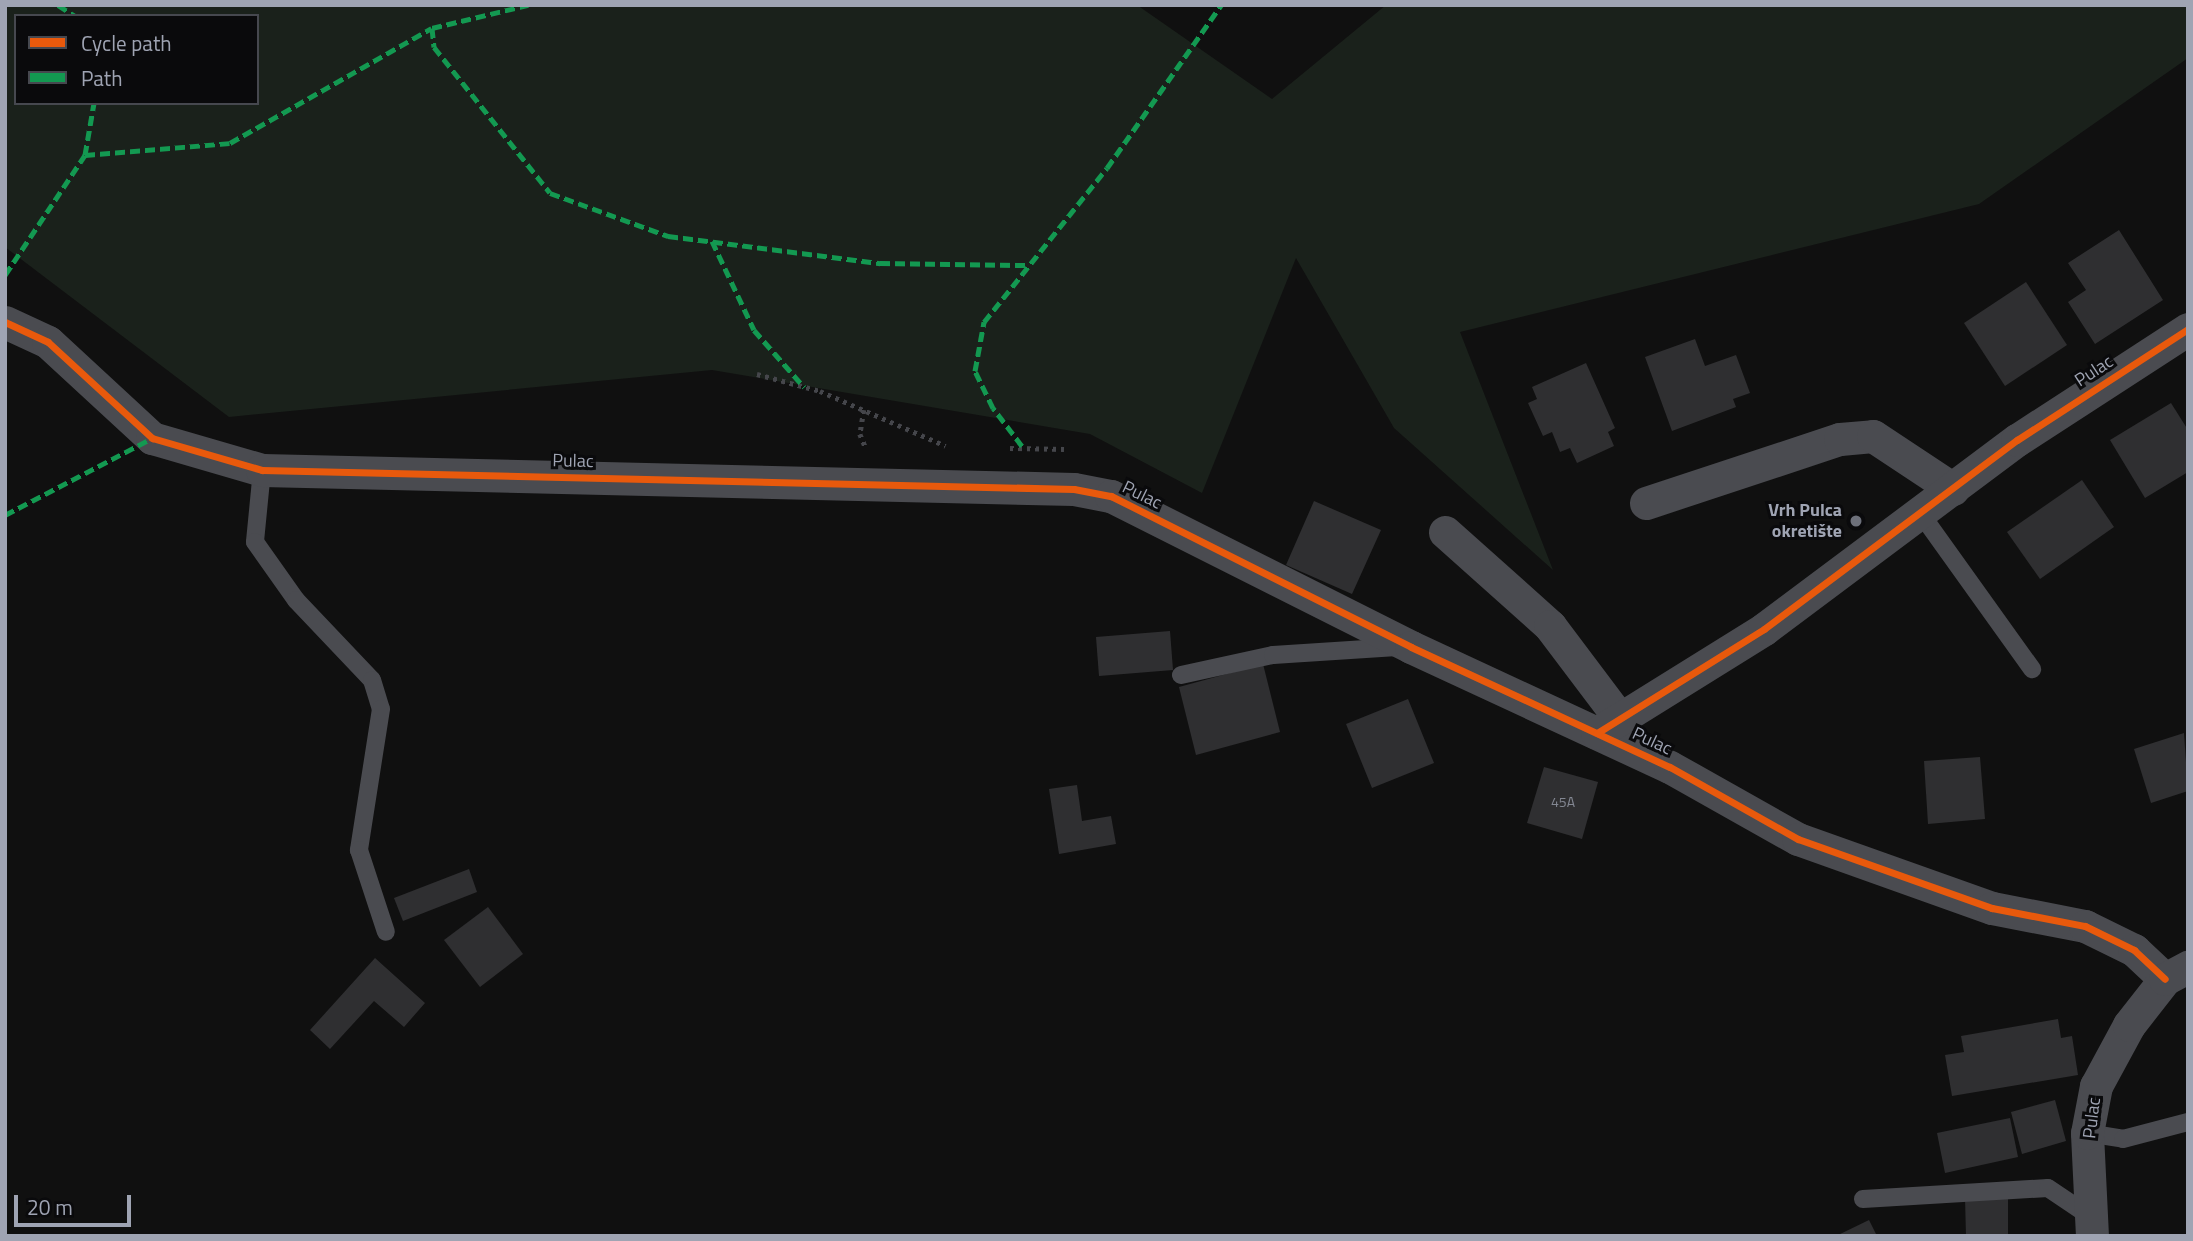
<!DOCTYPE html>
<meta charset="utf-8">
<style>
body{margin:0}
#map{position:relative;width:2193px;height:1241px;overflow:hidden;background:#101010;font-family:"Titillium Web",sans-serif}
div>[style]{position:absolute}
.green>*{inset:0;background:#1a211b}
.building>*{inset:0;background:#2f2f31}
.path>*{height:4.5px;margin-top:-2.25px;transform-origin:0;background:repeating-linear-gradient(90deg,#45464b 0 3.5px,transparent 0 8.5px)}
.lane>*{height:18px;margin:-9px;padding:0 9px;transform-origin:9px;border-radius:9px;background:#4a4b50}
.street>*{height:33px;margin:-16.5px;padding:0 16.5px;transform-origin:16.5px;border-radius:16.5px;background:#4a4b50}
.quiet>*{height:5px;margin-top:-2.5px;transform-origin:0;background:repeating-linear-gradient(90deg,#139951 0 10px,transparent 0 15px)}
.cycleway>*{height:7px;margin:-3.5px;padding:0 3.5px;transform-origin:3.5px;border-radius:3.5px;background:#e8590c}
.dots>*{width:19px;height:19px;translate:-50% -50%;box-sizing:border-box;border:4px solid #0a0a0c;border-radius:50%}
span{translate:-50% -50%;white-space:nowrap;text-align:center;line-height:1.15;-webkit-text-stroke:6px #0a0a0c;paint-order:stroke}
.number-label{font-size:14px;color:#838792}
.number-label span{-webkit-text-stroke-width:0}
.street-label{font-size:18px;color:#9fa4b3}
.poi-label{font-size:18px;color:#9fa4b3;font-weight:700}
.right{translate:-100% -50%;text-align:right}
.frame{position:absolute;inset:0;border:7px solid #9fa4b3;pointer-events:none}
.legend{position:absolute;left:14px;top:14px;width:245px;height:91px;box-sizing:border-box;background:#0a0a0c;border:2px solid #46484f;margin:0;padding:9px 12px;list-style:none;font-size:21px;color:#9fa4b3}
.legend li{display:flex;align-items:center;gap:14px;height:35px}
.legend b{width:35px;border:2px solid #46484f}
.scale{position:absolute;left:14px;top:1195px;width:117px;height:32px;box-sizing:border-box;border:4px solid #9fa4b3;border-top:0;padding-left:9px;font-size:21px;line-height:24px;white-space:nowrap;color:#9fa4b3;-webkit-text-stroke:5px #0a0a0c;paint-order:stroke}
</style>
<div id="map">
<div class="green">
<div style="clip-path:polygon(evenodd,5px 5px,1137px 5px,1272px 99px,1386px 5px,2188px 5px,2188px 58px,1979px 204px,1460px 332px,1553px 570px,1394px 428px,1296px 258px,1202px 493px,1090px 434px,712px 370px,229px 417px,5px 247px,5px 5px,16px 16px,257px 16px,257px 103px,16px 103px,16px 16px)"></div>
</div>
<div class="building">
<div style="clip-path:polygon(2119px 230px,2163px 300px,2095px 344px,2068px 302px,2086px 290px,2068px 263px)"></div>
<div style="clip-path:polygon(2026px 282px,2067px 345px,2005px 386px,1964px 323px)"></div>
<div style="clip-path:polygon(1695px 339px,1705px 366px,1736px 355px,1750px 393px,1733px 399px,1736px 407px,1672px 431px,1645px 357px)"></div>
<div style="clip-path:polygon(1586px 363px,1615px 428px,1608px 432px,1614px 446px,1577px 463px,1570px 448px,1560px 452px,1552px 432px,1543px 436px,1528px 403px,1537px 399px,1532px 387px)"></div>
<div style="clip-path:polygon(2171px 403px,2188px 430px,2188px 472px,2145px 498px,2110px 440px)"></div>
<div style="clip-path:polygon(2082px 480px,2114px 527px,2040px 579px,2007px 532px)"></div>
<div style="clip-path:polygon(1314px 501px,1381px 530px,1352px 594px,1286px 565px)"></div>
<div style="clip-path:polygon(1170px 631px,1173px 670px,1099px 676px,1096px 637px)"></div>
<div style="clip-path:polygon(1263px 664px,1280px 732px,1196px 755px,1179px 687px)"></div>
<div style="clip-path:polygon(1408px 699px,1434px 763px,1372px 788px,1346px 724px)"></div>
<div style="clip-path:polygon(2184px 733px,2188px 791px,2151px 803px,2134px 749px)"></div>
<div style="clip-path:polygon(1980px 757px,1985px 819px,1928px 824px,1924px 761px)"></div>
<div style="clip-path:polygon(1544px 767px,1598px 782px,1582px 839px,1527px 823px)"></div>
<div style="clip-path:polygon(1077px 785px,1082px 821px,1111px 816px,1116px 844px,1059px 854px,1049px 789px)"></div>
<div style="clip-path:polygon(469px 869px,477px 892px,403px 921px,394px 898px)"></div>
<div style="clip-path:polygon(488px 907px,523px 954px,480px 987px,444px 940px)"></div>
<div style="clip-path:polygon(375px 958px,425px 1003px,404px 1027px,374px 1001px,330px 1049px,310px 1030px)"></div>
<div style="clip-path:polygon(2058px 1019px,2061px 1038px,2072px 1036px,2078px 1075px,1952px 1096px,1945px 1055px,1964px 1052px,1961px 1036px)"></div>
<div style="clip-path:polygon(2055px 1100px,2066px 1141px,2022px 1154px,2011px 1112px)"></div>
<div style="clip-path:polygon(2010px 1118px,2018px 1157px,1945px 1173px,1937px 1133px)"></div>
<div style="clip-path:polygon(2008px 1196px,2008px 1236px,1966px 1236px,1965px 1197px)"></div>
<div style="clip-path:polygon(1869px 1220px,1877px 1236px,1836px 1236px)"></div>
</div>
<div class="path">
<div style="left:757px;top:374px;width:65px;rotate:15.1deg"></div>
<div style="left:820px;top:391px;width:137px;rotate:23.6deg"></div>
<div style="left:864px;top:410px;width:24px;rotate:99deg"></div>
<div style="left:860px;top:434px;width:15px;rotate:67deg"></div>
<div style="left:1010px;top:448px;width:54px;rotate:1.1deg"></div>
</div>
<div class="lane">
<div style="left:262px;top:470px;width:72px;rotate:95.6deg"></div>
<div style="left:255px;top:542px;width:71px;rotate:54.7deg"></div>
<div style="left:296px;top:600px;width:110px;rotate:46.5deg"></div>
<div style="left:372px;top:680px;width:30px;rotate:73deg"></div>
<div style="left:381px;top:709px;width:143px;rotate:98.9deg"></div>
<div style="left:359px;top:850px;width:86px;rotate:71.8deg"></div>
<div style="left:1921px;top:514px;width:191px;rotate:54.4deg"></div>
<div style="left:1181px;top:675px;width:94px;rotate:-12.3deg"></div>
<div style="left:1273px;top:655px;width:124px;rotate:-3.7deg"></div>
<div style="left:2087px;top:1133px;width:36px;rotate:9deg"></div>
<div style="left:2123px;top:1139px;width:67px;rotate:-14.7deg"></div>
<div style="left:1863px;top:1199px;width:185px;rotate:-3.4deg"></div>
<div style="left:2048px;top:1188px;width:52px;rotate:34deg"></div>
</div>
<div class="street">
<div style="left:5px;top:322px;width:47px;rotate:24.9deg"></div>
<div style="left:48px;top:342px;width:142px;rotate:42.7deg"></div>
<div style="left:152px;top:438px;width:115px;rotate:16.2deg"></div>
<div style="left:262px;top:470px;width:812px;rotate:1.34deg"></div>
<div style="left:1074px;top:489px;width:38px;rotate:11deg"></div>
<div style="left:1111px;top:496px;width:336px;rotate:26.7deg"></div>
<div style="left:1411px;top:647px;width:285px;rotate:24.9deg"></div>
<div style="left:1670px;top:767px;width:147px;rotate:29.4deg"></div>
<div style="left:1798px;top:839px;width:206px;rotate:19.6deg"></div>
<div style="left:1992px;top:908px;width:95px;rotate:11deg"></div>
<div style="left:2085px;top:926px;width:55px;rotate:26.1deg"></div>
<div style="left:2134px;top:950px;width:42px;rotate:43.1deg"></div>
<div style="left:1646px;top:503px;width:204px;rotate:-18.3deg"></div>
<div style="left:1840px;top:439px;width:33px;rotate:-5deg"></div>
<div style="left:1873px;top:436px;width:96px;rotate:33.5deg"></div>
<div style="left:1445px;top:532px;width:141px;rotate:41.8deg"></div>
<div style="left:1550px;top:626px;width:116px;rotate:53deg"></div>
<div style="left:1597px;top:733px;width:197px;rotate:-31.9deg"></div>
<div style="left:1764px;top:629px;width:316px;rotate:-36.8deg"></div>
<div style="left:2017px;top:440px;width:204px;rotate:-33deg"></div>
<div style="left:2092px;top:1236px;width:103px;rotate:-92.8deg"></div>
<div style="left:2087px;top:1133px;width:48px;rotate:-79.2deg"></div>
<div style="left:2096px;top:1086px;width:69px;rotate:-61.6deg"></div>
<div style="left:2129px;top:1025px;width:58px;rotate:-52deg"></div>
<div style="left:2165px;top:979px;width:26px;rotate:-28deg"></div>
</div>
<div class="quiet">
<div style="left:58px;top:5px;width:20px;rotate:33deg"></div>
<div style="left:432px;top:28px;width:19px;rotate:84deg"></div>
<div style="left:434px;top:47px;width:186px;rotate:51.5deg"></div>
<div style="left:550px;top:193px;width:126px;rotate:20deg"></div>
<div style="left:668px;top:236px;width:214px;rotate:7.3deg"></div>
<div style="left:880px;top:263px;width:150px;rotate:0.8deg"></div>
<div style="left:85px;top:155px;width:145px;rotate:-4.7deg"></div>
<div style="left:230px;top:143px;width:232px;rotate:-29.7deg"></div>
<div style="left:432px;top:28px;width:99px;rotate:-13.5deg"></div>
<div style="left:712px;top:241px;width:98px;rotate:64.7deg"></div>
<div style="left:754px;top:330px;width:76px;rotate:48.7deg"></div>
<div style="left:5px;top:275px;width:144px;rotate:-56.3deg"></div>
<div style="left:85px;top:155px;width:53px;rotate:-80.2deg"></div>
<div style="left:1022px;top:446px;width:48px;rotate:-127.3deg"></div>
<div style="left:993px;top:408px;width:41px;rotate:-115.9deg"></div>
<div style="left:975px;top:371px;width:50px;rotate:-79.6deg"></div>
<div style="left:984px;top:322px;width:197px;rotate:-51.4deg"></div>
<div style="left:1107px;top:168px;width:199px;rotate:-55deg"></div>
<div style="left:5px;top:515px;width:166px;rotate:-27.6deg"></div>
</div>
<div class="cycleway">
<div style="left:5px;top:322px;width:47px;rotate:24.9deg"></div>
<div style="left:48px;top:342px;width:142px;rotate:42.7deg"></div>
<div style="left:152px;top:438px;width:115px;rotate:16.2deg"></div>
<div style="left:262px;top:470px;width:812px;rotate:1.34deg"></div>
<div style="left:1074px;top:489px;width:38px;rotate:11deg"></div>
<div style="left:1111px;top:496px;width:336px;rotate:26.7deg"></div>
<div style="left:1411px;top:647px;width:285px;rotate:24.9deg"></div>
<div style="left:1670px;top:767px;width:147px;rotate:29.4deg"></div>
<div style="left:1798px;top:839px;width:206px;rotate:19.6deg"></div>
<div style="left:1992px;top:908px;width:95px;rotate:11deg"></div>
<div style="left:2085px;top:926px;width:55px;rotate:26.1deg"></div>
<div style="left:2134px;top:950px;width:42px;rotate:43.1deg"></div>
<div style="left:1597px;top:733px;width:197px;rotate:-31.9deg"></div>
<div style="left:1764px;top:629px;width:316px;rotate:-36.8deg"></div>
<div style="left:2017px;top:440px;width:204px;rotate:-33deg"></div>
</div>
<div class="dots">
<div style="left:1856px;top:521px;background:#6d707a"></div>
</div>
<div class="number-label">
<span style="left:1563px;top:802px">45A</span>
</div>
<div class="street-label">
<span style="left:2094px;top:371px;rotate:-33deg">Pulac</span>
<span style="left:573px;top:461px;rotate:1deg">Pulac</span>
<span style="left:1142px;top:495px;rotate:26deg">Pulac</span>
<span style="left:1652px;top:741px;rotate:25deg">Pulac</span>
<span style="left:2092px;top:1118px;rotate:-83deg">Pulac</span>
</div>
<div class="poi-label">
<span class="right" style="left:1842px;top:521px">Vrh Pulca<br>okretište</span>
</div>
<div class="frame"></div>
<ul class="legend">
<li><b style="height:9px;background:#e8590c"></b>Cycle path</li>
<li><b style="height:9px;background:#139951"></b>Path</li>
</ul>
<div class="scale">20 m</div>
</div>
